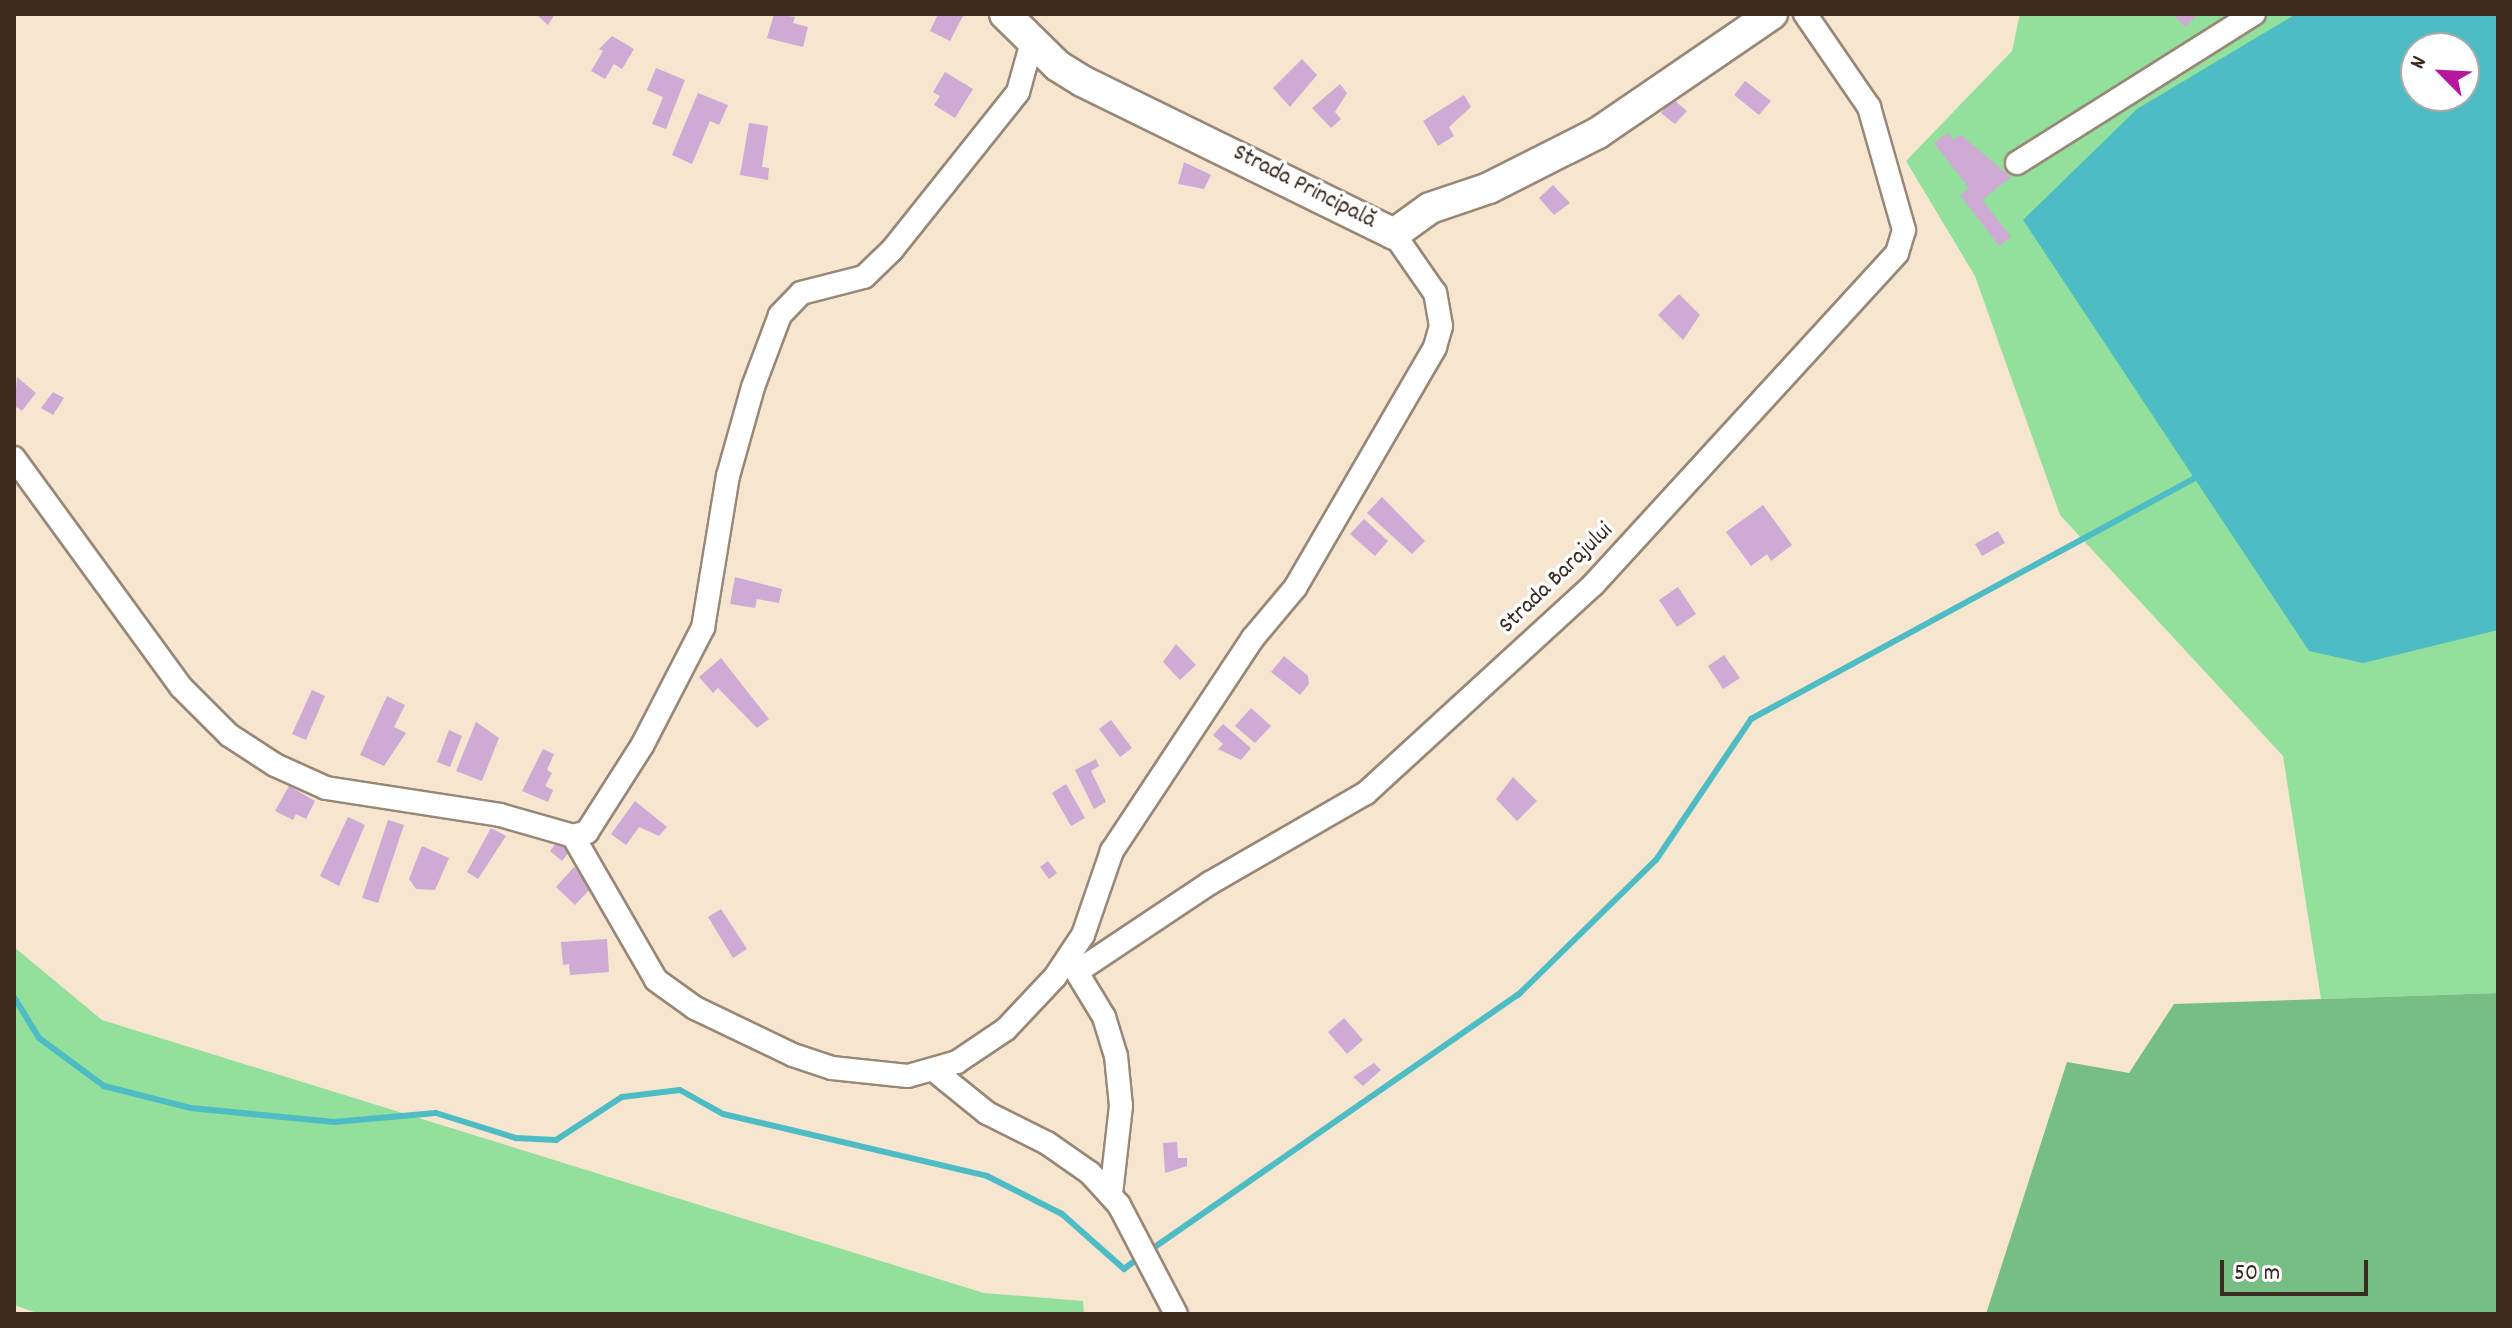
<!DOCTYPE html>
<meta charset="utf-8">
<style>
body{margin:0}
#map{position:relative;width:2512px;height:1328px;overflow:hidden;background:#f6e6d0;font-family:Dekko,sans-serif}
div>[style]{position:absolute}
.green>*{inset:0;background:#93df9c}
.forest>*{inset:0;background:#76be84}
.water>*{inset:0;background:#4ebcc4}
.stream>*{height:6px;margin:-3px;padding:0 3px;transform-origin:3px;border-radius:3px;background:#4ebcc4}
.building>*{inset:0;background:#ceaad5}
.roads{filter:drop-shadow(2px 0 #988877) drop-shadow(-2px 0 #988877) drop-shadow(0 2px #988877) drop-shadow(0 -2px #988877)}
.minor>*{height:22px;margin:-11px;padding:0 11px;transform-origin:11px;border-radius:11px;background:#fff}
.secondary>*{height:30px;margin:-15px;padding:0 15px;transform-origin:15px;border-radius:15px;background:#fff}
span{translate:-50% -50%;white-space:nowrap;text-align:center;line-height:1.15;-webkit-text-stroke:7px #fff;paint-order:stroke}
.street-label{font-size:24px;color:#3b2a1e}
.frame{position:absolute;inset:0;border:16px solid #3b2a1e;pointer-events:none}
.north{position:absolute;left:2400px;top:32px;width:80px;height:80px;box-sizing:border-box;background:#fff;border:2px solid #b1aaa5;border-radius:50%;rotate:294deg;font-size:22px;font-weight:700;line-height:32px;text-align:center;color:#3b2a1e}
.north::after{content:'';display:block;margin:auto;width:28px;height:36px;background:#b5179e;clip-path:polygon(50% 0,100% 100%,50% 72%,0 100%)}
.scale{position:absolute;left:2220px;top:1260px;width:148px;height:36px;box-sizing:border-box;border:4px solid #3b2a1e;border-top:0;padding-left:10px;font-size:24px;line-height:28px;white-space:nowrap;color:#3b2a1e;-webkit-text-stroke:6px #fff;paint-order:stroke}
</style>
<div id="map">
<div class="green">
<div style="clip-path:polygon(evenodd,2020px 14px,2498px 14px,2498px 993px,2321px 999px,2283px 756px,2060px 515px,1975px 276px,1906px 161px,2012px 51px,2020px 14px,2416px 48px,2464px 48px,2464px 96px,2416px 96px,2416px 48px)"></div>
<div style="clip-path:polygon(14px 947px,102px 1020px,984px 1293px,1083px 1301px,1084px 1314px,40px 1314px,14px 1305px)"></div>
</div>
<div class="forest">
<div style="clip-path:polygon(2498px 993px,2498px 1314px,1986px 1314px,2067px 1062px,2129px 1073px,2174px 1004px)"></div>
</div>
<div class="water">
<div style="clip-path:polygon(evenodd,2296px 14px,2498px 14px,2498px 630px,2363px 663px,2309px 651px,2023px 220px,2137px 109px,2296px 14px,2416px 48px,2464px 48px,2464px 96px,2416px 96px,2416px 48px)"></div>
</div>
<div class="stream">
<div style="left:14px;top:997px;width:48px;rotate:58.6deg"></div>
<div style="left:39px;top:1038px;width:81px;rotate:36.4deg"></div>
<div style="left:104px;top:1086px;width:90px;rotate:14.2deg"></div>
<div style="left:191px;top:1108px;width:144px;rotate:5.6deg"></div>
<div style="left:334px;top:1122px;width:102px;rotate:-5deg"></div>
<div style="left:436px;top:1113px;width:84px;rotate:17.4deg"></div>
<div style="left:516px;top:1138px;width:40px;rotate:2.9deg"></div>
<div style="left:556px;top:1140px;width:79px;rotate:-33.1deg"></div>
<div style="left:622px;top:1097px;width:58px;rotate:-6.9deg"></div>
<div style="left:680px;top:1090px;width:49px;rotate:29.2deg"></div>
<div style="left:723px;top:1114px;width:271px;rotate:13.2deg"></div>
<div style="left:987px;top:1176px;width:84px;rotate:26.9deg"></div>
<div style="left:1062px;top:1214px;width:83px;rotate:41.6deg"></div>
<div style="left:1124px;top:1269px;width:20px;rotate:-37deg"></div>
<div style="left:1149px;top:1251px;width:449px;rotate:-34.8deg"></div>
<div style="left:1518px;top:995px;width:193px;rotate:-44.4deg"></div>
<div style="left:1656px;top:860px;width:170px;rotate:-56deg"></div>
<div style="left:1751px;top:719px;width:505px;rotate:-28.49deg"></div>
</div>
<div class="building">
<div style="clip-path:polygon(536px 14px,555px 14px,548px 25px)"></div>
<div style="clip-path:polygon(774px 14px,795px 17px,793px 23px,808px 27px,803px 47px,767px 38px)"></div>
<div style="clip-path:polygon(938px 14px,964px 14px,950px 41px,930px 31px)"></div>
<div style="clip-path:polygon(2172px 14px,2198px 14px,2186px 27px)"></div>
<div style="clip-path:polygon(612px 36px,634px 49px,622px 69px,614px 64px,605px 79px,591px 71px,603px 51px,599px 49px)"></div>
<div style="clip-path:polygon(1302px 59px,1317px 75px,1290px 107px,1273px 88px)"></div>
<div style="clip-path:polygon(656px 68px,685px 80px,666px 129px,652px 124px,663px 97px,647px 90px)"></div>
<div style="clip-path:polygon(945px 72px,973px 89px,955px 118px,934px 105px,940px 96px,933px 92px)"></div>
<div style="clip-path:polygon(1745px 81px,1771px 101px,1759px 115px,1734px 95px)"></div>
<div style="clip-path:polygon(1340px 84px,1347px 93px,1335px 112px,1341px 119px,1331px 128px,1312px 108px)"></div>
<div style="clip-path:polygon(698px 93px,728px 105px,719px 125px,710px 121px,692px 164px,672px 155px)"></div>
<div style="clip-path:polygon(1464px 95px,1471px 107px,1449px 127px,1454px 136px,1438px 146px,1423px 121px)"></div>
<div style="clip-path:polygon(1673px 99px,1687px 111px,1675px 124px,1661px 113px)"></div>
<div style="clip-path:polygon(749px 123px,768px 126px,762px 167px,769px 168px,768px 180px,740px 175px)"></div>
<div style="clip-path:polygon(1948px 133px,1953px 140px,1961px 135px,2011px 177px,1982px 200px,2011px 237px,1999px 246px,1960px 195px,1969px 188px,1934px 143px)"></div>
<div style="clip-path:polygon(1184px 162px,1211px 175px,1204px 189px,1178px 184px)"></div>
<div style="clip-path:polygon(1553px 185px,1570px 203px,1554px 215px,1539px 198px)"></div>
<div style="clip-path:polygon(1679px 294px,1700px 315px,1683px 340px,1658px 315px)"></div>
<div style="clip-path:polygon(17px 377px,36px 393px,22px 411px,17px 407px,14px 412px)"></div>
<div style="clip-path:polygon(53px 392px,64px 398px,53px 415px,41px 408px)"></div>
<div style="clip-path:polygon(1382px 497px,1425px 541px,1412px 554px,1367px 513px)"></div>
<div style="clip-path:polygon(1763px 505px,1792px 545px,1771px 561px,1767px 554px,1751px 566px,1726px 532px)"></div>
<div style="clip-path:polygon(1364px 519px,1388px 541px,1375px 556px,1350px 534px)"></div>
<div style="clip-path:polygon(1998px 531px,2005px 543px,1982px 556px,1975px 544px)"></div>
<div style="clip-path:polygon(735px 577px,782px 589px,779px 603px,757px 599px,755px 608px,730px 604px)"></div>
<div style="clip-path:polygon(1678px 587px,1696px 614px,1677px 627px,1659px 600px)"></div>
<div style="clip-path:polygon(1176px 644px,1196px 665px,1180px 680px,1163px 662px)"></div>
<div style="clip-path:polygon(1724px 655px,1740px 678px,1723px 689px,1708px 666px)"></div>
<div style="clip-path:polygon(1284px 656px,1308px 676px,1309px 684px,1300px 695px,1271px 672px)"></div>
<div style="clip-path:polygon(721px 658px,769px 719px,757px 728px,718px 688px,713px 693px,699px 677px)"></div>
<div style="clip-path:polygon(312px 690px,325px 696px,306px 740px,292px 734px)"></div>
<div style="clip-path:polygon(387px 696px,405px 705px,394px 727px,406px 733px,384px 766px,360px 755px)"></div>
<div style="clip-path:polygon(1251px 708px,1271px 726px,1255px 743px,1235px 726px)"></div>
<div style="clip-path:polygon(1111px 720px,1132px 748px,1120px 757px,1099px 729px)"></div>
<div style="clip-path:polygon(476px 722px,499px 738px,482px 781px,456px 771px)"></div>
<div style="clip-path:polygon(1223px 724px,1251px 748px,1241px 760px,1218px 749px,1223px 744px,1213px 735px)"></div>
<div style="clip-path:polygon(449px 730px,462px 736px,450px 767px,437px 762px)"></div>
<div style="clip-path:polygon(543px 749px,554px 754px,547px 770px,552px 773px,545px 786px,553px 790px,548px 802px,522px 791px)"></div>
<div style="clip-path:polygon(1096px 759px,1099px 766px,1091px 771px,1106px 802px,1094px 809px,1075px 770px)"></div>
<div style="clip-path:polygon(1513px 777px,1537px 801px,1517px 821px,1496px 799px)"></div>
<div style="clip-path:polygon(1066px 784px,1085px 818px,1071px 826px,1052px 793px)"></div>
<div style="clip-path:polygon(289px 786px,315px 801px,306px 819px,296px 814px,293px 820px,275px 811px)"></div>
<div style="clip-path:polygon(635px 801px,667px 827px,659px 836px,639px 827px,626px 845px,611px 834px)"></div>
<div style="clip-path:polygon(348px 817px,365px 825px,339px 886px,320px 876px)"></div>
<div style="clip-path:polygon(388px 820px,404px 825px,378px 903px,362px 898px)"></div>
<div style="clip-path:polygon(491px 828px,506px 836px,478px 879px,467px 872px)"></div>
<div style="clip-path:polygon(559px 839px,572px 848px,562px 861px,550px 851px)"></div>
<div style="clip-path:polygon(422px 846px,449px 858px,435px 890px,416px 889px,409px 879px)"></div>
<div style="clip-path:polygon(1048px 861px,1057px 873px,1049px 879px,1040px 867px)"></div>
<div style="clip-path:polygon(574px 867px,593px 886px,575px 905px,556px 887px)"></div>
<div style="clip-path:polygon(721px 909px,747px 949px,733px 958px,708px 917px)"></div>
<div style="clip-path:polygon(607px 939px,609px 972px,570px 975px,569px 964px,563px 965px,561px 942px)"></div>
<div style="clip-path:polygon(1344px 1018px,1363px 1040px,1347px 1054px,1328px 1032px)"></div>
<div style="clip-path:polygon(1374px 1063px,1381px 1070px,1363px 1086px,1353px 1077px)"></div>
<div style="clip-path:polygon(1177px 1142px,1178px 1158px,1187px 1158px,1187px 1166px,1165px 1173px,1163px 1143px)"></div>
</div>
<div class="roads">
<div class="minor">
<div style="left:2017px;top:163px;width:280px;rotate:-32.2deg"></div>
<div style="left:14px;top:458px;width:283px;rotate:53.9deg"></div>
<div style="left:181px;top:687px;width:68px;rotate:45deg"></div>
<div style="left:229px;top:735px;width:55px;rotate:33.1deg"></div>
<div style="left:275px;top:765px;width:56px;rotate:24.3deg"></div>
<div style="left:326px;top:788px;width:176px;rotate:8.8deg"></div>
<div style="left:500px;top:815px;width:76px;rotate:16deg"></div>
<div style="left:573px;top:836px;width:15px;rotate:-16deg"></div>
<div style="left:587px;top:832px;width:104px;rotate:-57.5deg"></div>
<div style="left:643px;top:744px;width:131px;rotate:-62.7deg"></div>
<div style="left:703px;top:628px;width:154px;rotate:-80.7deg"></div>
<div style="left:728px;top:476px;width:92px;rotate:-74.3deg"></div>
<div style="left:753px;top:387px;width:77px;rotate:-69.4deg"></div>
<div style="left:780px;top:315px;width:30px;rotate:-46deg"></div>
<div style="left:801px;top:293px;width:65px;rotate:-14.3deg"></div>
<div style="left:864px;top:277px;width:39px;rotate:-44deg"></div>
<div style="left:892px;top:250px;width:202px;rotate:-51.4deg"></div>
<div style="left:1018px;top:92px;width:52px;rotate:-74.4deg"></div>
<div style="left:573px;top:836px;width:166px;rotate:60deg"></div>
<div style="left:656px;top:980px;width:48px;rotate:35.7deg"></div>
<div style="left:695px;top:1008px;width:109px;rotate:25.6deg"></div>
<div style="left:793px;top:1055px;width:41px;rotate:18.4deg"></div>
<div style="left:832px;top:1068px;width:76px;rotate:6deg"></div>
<div style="left:908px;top:1076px;width:51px;rotate:-15.9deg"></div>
<div style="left:957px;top:1062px;width:59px;rotate:-34deg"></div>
<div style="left:1006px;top:1029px;width:71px;rotate:-46.7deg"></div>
<div style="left:1055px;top:977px;width:50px;rotate:-56.3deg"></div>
<div style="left:1083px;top:935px;width:89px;rotate:-71deg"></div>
<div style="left:1112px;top:851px;width:255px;rotate:-56.5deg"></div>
<div style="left:1253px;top:638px;width:65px;rotate:-50deg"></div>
<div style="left:1295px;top:588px;width:279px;rotate:-59.8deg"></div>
<div style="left:1435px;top:347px;width:22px;rotate:-74deg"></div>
<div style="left:1441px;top:326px;width:34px;rotate:-100deg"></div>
<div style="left:1435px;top:293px;width:72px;rotate:-124.8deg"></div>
<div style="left:1070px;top:961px;width:66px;rotate:58.7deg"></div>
<div style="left:1104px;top:1017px;width:41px;rotate:72.9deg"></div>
<div style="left:1116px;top:1056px;width:50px;rotate:84.3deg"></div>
<div style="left:1121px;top:1106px;width:89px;rotate:96.5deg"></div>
<div style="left:1078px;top:971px;width:159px;rotate:-33.7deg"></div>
<div style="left:1210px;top:883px;width:180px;rotate:-30deg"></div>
<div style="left:1366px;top:793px;width:308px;rotate:-42.5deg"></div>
<div style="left:1593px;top:585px;width:450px;rotate:-47.5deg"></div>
<div style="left:1897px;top:253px;width:24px;rotate:-73deg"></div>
<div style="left:1904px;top:230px;width:128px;rotate:-105.9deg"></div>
<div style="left:1869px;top:107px;width:113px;rotate:-124.5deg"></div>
<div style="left:935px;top:1071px;width:67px;rotate:38.9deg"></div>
<div style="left:987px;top:1113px;width:67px;rotate:26.6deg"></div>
<div style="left:1047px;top:1143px;width:52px;rotate:34.9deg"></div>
<div style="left:1090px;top:1173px;width:43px;rotate:47.8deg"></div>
<div style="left:1119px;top:1205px;width:123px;rotate:62.4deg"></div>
</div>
<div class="secondary">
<div style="left:1005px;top:14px;width:74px;rotate:44.5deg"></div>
<div style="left:1058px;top:66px;width:28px;rotate:32deg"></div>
<div style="left:1082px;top:81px;width:347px;rotate:26.1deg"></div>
<div style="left:1394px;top:234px;width:44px;rotate:-35.8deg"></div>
<div style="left:1430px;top:208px;width:62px;rotate:-18.7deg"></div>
<div style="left:1489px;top:188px;width:122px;rotate:-26.8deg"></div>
<div style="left:1598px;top:133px;width:211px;rotate:-34.4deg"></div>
</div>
</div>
<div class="street-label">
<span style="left:1304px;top:188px;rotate:27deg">Strada Principală</span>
<span style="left:1557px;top:579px;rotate:-44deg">Strada Barajului</span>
</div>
<div class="frame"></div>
<div class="north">N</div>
<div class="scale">50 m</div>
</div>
